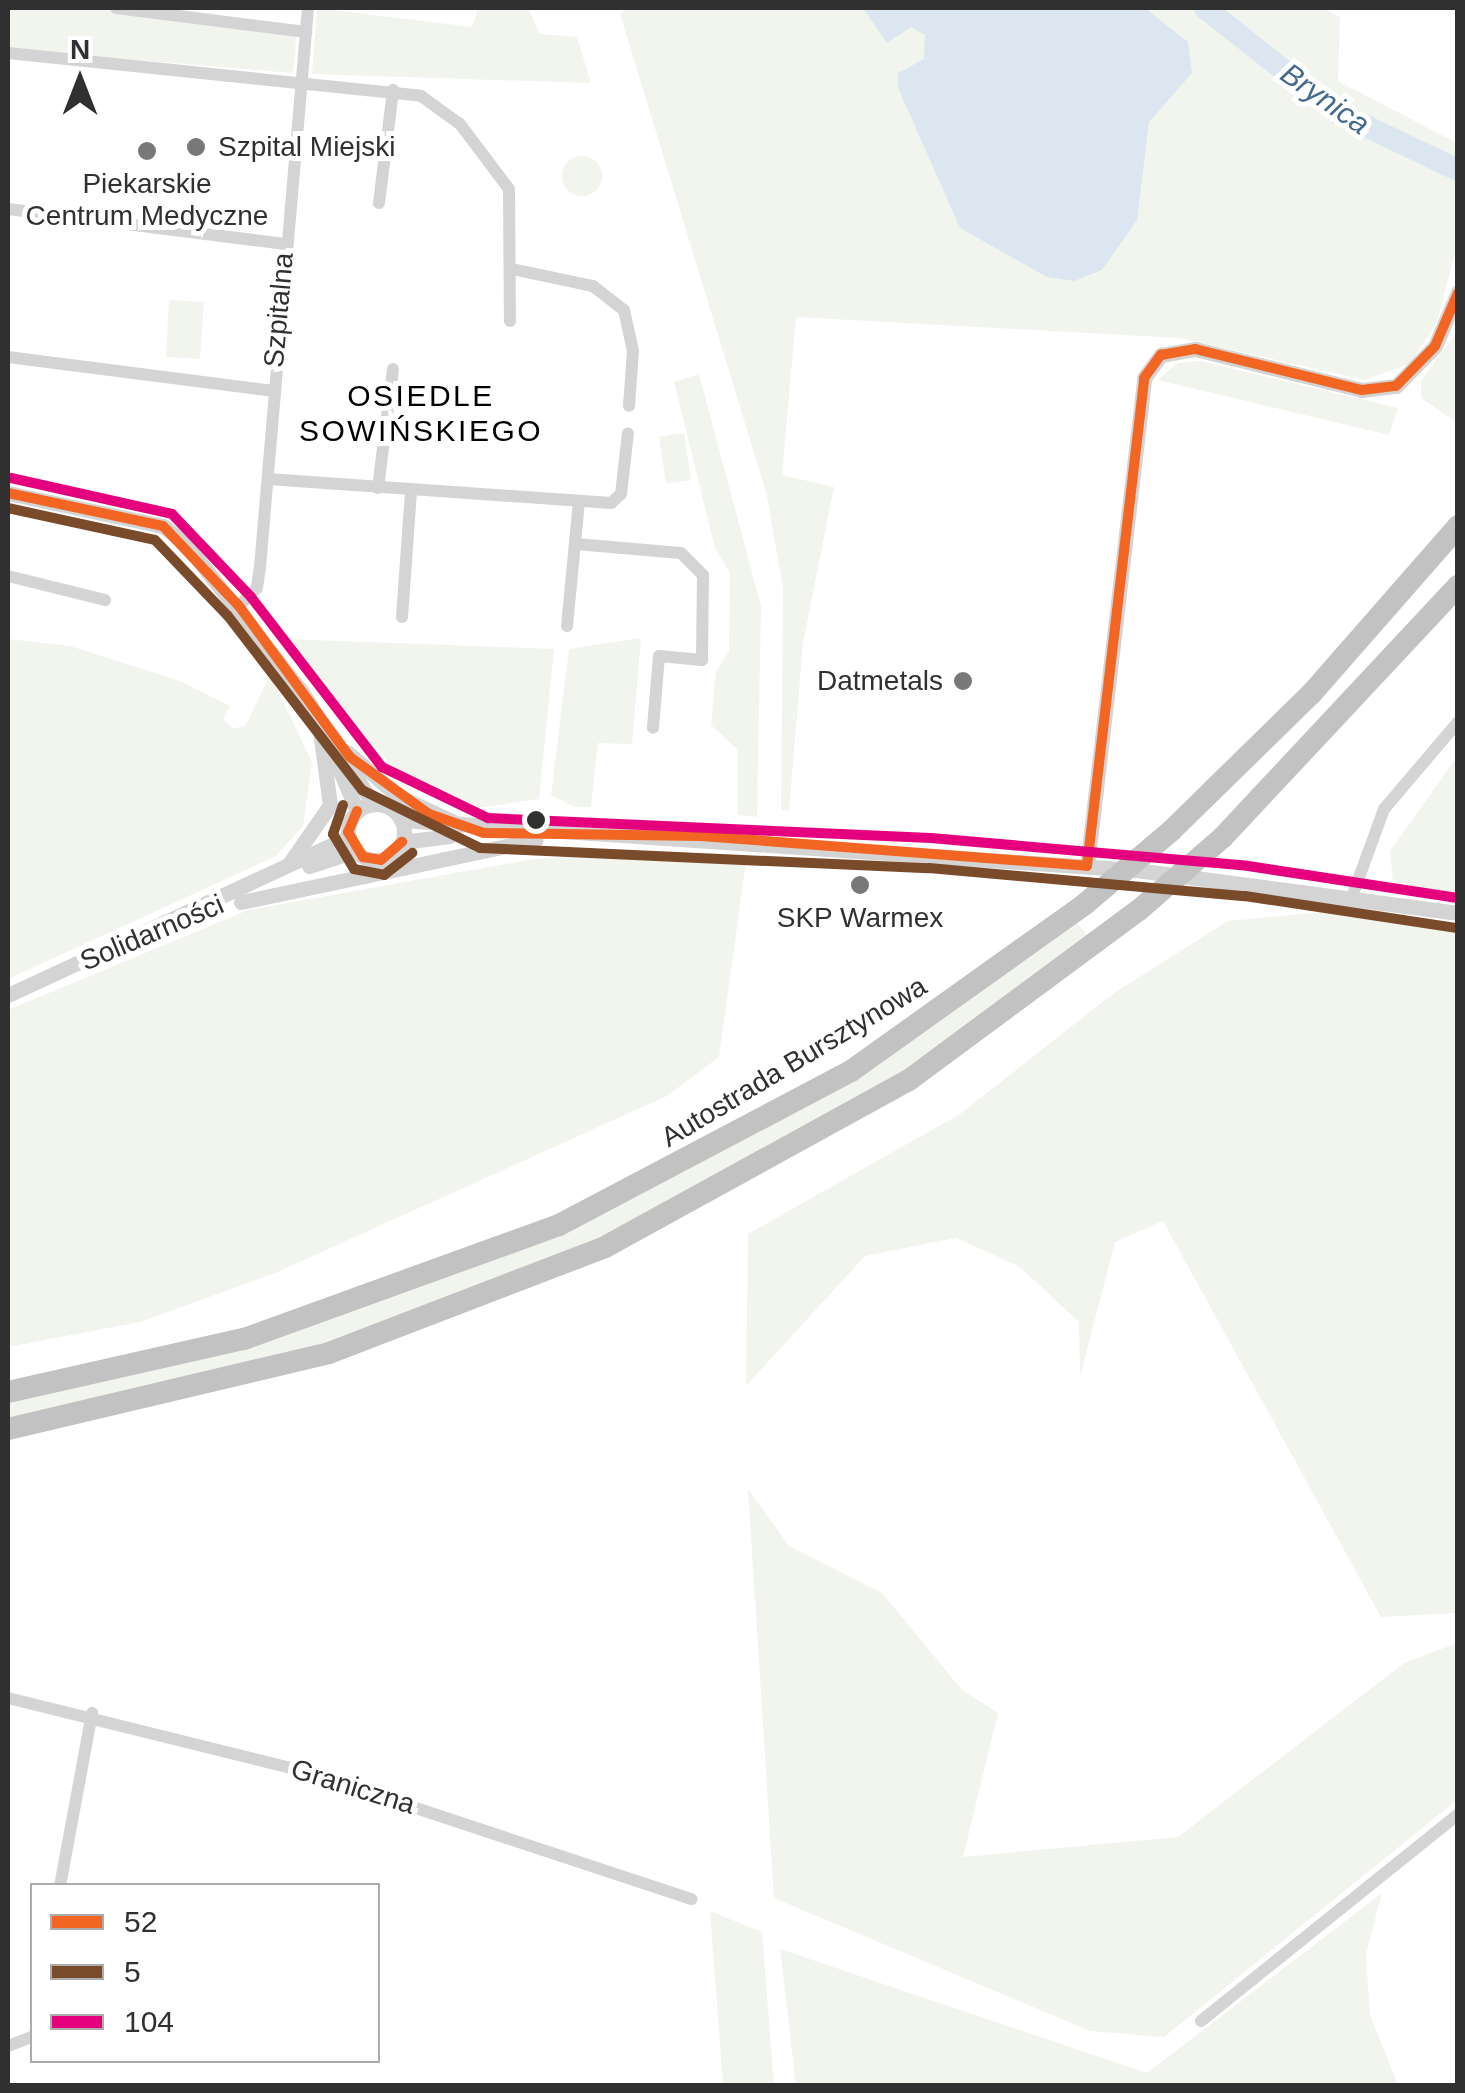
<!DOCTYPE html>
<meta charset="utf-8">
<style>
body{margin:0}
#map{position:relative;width:1465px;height:2093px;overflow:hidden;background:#fff;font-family:Arial,sans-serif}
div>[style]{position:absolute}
.green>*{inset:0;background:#f1f5ed}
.round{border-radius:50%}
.water>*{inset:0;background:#dce6f0}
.river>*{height:22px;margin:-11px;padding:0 11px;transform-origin:11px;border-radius:11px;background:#dce6f0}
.minor>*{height:12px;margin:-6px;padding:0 6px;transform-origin:6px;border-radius:6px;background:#d4d4d4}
.tertiary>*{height:15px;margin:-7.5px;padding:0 7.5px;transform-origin:7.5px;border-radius:7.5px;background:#d4d4d4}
.tertiary>.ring{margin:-7.5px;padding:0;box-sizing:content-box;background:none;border:15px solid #d4d4d4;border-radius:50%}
.motorway>*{height:22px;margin:-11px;padding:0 11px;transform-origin:11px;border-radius:11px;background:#c2c2c2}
.motorway-bridge>*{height:22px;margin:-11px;padding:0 11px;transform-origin:11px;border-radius:11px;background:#c2c2c2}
.bus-1>*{height:10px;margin:-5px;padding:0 5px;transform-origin:5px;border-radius:5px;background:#f26522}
.bus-2>*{height:10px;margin:-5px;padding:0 5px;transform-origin:5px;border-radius:5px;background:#7a4b2a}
.bus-3>*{height:10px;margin:-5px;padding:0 5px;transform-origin:5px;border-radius:5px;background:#e5007d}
.dots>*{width:28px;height:28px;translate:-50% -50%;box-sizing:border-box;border:5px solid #fff;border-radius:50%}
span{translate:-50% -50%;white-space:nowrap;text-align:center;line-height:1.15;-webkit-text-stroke:10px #fff;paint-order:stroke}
.poi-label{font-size:28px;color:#303030}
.left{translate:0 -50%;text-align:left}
.right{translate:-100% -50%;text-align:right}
.street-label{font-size:28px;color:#303030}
.water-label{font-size:30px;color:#44698d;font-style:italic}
.neighbourhood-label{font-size:30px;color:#000;letter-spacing:2.5px}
.frame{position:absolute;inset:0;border:10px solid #303030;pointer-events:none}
.legend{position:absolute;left:30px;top:1883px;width:350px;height:180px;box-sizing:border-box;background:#fff;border:2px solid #acacac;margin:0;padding:12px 18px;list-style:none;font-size:30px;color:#303030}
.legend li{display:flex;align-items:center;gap:20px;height:50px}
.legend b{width:50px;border:2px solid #acacac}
.north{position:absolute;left:30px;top:30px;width:100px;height:100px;-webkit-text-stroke:8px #fff;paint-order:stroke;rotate:0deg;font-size:28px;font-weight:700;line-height:40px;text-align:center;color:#303030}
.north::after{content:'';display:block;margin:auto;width:35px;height:45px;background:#303030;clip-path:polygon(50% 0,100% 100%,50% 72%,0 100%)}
</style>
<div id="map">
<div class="green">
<div style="clip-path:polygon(8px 8px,91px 8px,296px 33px,295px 60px,292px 73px,8px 49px)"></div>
<div style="clip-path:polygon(317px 8px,472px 27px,478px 8px,528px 8px,540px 34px,577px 37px,591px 83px,312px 74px)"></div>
<div style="clip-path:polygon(629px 8px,1193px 8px,1351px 129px,1457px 174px,1457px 244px,1437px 322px,1411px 363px,1365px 380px,1179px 338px,796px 317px,782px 475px,834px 487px,803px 643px,789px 811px,781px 810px,783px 587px,766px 492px,620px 14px)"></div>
<div style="clip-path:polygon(1213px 8px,1323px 8px,1340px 17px,1338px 81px,1457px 143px,1457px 161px,1343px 110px)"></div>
<div class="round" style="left:562px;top:156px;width:40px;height:40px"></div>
<div style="clip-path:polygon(169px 300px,204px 302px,200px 359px,166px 357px)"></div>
<div style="clip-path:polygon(1457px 332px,1458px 423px,1457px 423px,1421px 398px,1421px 381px)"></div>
<div style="clip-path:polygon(1200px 361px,1297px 384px,1398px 408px,1389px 435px,1158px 380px,1177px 363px)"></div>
<div style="clip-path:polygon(699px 374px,761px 606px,757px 817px,738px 815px,738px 750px,711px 725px,716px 672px,729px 651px,730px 573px,715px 548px,674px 382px)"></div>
<div style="clip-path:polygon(684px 433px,691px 480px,666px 484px,659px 437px)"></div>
<div style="clip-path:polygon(641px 638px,632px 744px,598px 743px,591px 807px,574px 807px,551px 795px,569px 649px)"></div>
<div style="clip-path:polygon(8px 639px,70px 646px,180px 681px,230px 706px,223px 719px,233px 729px,246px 725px,270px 675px,312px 762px,303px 826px,276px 856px,8px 979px)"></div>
<div style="clip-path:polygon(284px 639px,554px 649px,539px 799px,465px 810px,407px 784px)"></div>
<div style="clip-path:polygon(1457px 757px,1457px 896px,1393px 882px,1390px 851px)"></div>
<div style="clip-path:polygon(669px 852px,747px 855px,719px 1057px,667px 1096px,275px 1273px,140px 1322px,8px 1347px,8px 1010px,248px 910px,534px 859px)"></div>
<div style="clip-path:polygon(1366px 908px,1457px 926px,1457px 1613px,1381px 1617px,1163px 1221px,1115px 1242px,1080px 1377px,1079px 1322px,1020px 1267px,956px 1238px,865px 1256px,746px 1386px,748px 1234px,960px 1114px,1114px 993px,1228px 921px)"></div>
<div style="clip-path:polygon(1076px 921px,1090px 939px,875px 1091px,664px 1209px,491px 1285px,292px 1354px,8px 1420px,8px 1400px,277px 1338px,580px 1224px,805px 1107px)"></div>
<div style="clip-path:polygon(748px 1489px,789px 1546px,882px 1593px,962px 1690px,998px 1713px,963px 1857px,1178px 1837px,1404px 1663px,1457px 1643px,1457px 1800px,1164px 2037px,1090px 2031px,774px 1898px)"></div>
<div style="clip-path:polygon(1382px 1893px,1366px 1954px,1370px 2015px,1398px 2085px,796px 2085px,780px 1949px,1147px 2073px)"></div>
<div style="clip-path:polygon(710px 1911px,762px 1932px,774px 2085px,723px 2085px)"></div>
</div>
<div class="water">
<div style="clip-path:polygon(863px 8px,1145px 8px,1188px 42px,1192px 73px,1149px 122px,1137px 220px,1102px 270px,1074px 281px,1047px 277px,960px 228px,898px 88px,898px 73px,924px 59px,925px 35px,911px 27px,887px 43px)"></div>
</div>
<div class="river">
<div style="left:1205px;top:8px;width:169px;rotate:38.3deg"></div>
<div style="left:1338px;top:113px;width:133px;rotate:25.4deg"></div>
</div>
<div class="minor">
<div style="left:116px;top:8px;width:192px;rotate:7.2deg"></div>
<div style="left:8px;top:53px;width:415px;rotate:5.9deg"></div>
<div style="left:421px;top:96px;width:48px;rotate:35.7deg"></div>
<div style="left:460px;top:124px;width:81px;rotate:53deg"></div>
<div style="left:509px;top:189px;width:132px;rotate:89.6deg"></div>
<div style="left:379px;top:203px;width:114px;rotate:-82.9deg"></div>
<div style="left:8px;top:209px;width:279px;rotate:7.2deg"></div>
<div style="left:512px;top:269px;width:83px;rotate:11.9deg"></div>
<div style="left:593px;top:286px;width:39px;rotate:38deg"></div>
<div style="left:624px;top:310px;width:42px;rotate:77.6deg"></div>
<div style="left:633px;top:351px;width:55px;rotate:94.2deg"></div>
<div style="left:8px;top:357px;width:266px;rotate:7.3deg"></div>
<div style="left:268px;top:479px;width:344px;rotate:4deg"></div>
<div style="left:611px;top:503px;width:13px;rotate:-42deg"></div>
<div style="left:621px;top:494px;width:61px;rotate:-83.5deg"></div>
<div style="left:378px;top:488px;width:120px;rotate:-82.8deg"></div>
<div style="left:576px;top:544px;width:105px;rotate:4.9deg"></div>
<div style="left:681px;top:553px;width:31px;rotate:45deg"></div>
<div style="left:703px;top:575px;width:85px;rotate:90.7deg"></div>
<div style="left:702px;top:660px;width:43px;rotate:-174.7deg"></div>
<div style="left:659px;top:656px;width:72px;rotate:94.8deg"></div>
<div style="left:8px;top:576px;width:100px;rotate:13.9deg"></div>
<div style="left:239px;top:606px;width:25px;rotate:-45deg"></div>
<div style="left:257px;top:588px;width:21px;rotate:-82deg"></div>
<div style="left:260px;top:567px;width:561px;rotate:-85.09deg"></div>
<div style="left:402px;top:617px;width:126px;rotate:-85.9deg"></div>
<div style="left:567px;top:626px;width:125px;rotate:-84.5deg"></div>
<div style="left:1353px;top:894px;width:90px;rotate:-70deg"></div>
<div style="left:1384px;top:809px;width:114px;rotate:-49.6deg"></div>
<div style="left:8px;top:1698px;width:308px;rotate:13.9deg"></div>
<div style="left:307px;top:1772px;width:405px;rotate:18.3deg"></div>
<div style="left:60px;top:1886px;width:176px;rotate:-79.5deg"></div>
<div style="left:1201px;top:2021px;width:330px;rotate:-38.8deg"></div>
<div style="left:8px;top:2046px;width:26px;rotate:-21deg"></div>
</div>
<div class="tertiary">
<div style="left:8px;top:493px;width:158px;rotate:12deg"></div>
<div style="left:163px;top:526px;width:28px;rotate:38deg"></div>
<div style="left:185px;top:543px;width:189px;rotate:51.9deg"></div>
<div style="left:302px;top:692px;width:133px;rotate:57.6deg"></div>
<div style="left:347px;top:752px;width:67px;rotate:40.8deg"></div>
<div style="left:398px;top:796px;width:68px;rotate:25.1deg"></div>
<div style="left:337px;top:764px;width:51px;rotate:66.9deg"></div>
<div class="ring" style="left:348px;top:804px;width:41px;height:41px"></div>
<div style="left:401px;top:820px;width:737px;rotate:3.89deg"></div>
<div style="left:1136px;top:870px;width:325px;rotate:7.6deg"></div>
<div style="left:402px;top:842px;width:48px;rotate:-7.1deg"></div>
<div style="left:289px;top:864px;width:72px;rotate:-55.2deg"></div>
<div style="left:330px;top:805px;width:68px;rotate:-97.7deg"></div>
<div style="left:309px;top:866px;width:48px;rotate:-18.1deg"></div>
<div style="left:1087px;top:866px;width:491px;rotate:-83.3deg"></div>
<div style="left:1144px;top:378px;width:29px;rotate:-54deg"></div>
<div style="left:1161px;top:355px;width:35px;rotate:-10deg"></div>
<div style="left:1195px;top:349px;width:172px;rotate:13.8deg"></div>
<div style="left:1362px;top:390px;width:34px;rotate:-7deg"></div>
<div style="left:1396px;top:386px;width:56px;rotate:-45.7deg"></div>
<div style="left:1435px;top:346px;width:59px;rotate:-66.9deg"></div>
<div style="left:241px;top:902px;width:301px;rotate:-11.9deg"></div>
<div style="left:8px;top:995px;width:376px;rotate:-24.9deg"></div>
</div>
<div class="motorway">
<div style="left:1171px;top:831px;width:197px;rotate:-44.4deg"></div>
<div style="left:1312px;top:693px;width:222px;rotate:-48.8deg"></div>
<div style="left:1223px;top:837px;width:344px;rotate:-46.9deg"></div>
<div style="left:8px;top:1392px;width:242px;rotate:-12.7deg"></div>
<div style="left:244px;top:1339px;width:335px;rotate:-19.9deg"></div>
<div style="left:559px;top:1225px;width:330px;rotate:-27.8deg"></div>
<div style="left:851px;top:1071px;width:287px;rotate:-35.5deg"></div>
<div style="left:8px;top:1429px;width:330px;rotate:-13.3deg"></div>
<div style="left:329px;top:1353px;width:296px;rotate:-21deg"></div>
<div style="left:605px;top:1247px;width:347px;rotate:-28.8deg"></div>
<div style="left:909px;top:1080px;width:286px;rotate:-36.5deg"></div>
</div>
<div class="motorway-bridge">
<div style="left:1085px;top:904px;width:113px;rotate:-40.3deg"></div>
<div style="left:1139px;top:910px;width:111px;rotate:-41deg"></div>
</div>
<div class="bus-1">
<div style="left:8px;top:493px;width:158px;rotate:12deg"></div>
<div style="left:163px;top:526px;width:110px;rotate:46.5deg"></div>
<div style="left:239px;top:606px;width:187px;rotate:53.7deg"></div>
<div style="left:350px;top:757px;width:97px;rotate:35.8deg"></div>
<div style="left:429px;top:814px;width:58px;rotate:19.1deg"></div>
<div style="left:484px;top:833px;width:217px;rotate:0.8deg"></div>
<div style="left:701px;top:836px;width:387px;rotate:4.4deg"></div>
<div style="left:357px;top:811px;width:23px;rotate:113deg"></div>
<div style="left:348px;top:832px;width:29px;rotate:59deg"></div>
<div style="left:363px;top:857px;width:18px;rotate:9deg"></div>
<div style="left:381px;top:860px;width:28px;rotate:-41deg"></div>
<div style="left:1087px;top:866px;width:491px;rotate:-83.3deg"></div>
<div style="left:1144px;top:378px;width:29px;rotate:-54deg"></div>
<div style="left:1161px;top:355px;width:35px;rotate:-10deg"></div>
<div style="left:1195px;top:349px;width:172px;rotate:13.8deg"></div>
<div style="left:1362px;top:390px;width:34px;rotate:-7deg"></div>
<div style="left:1396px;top:386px;width:56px;rotate:-45.7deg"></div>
<div style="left:1435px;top:346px;width:58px;rotate:-66.5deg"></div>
</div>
<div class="bus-2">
<div style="left:8px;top:508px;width:150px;rotate:12.3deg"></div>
<div style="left:155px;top:540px;width:105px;rotate:46.2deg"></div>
<div style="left:228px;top:616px;width:220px;rotate:52.4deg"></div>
<div style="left:362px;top:790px;width:131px;rotate:26.2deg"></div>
<div style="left:480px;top:848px;width:449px;rotate:2.6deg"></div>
<div style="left:929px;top:868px;width:317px;rotate:5.1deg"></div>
<div style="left:1245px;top:896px;width:213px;rotate:8.6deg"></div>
<div style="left:343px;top:805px;width:31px;rotate:109deg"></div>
<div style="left:333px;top:834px;width:41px;rotate:59deg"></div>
<div style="left:354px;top:869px;width:31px;rotate:11deg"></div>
<div style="left:384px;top:875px;width:36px;rotate:-38deg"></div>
</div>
<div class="bus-3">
<div style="left:11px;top:478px;width:165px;rotate:12.6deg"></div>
<div style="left:172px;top:514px;width:115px;rotate:46.4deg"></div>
<div style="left:251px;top:597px;width:215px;rotate:52.4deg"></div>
<div style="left:382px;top:767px;width:118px;rotate:25.7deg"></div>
<div style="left:488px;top:818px;width:443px;rotate:2.6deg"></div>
<div style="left:931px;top:838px;width:318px;rotate:5deg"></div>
<div style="left:1248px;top:866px;width:212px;rotate:8.7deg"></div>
</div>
<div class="dots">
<div style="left:196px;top:147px;background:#787878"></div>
<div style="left:147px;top:151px;background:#787878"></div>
<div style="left:963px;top:681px;background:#787878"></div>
<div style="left:536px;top:820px;background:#303030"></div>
<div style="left:860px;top:885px;background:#787878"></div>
</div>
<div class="poi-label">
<span class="left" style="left:218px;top:147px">Szpital Miejski</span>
<span style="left:147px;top:200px">Piekarskie<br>Centrum Medyczne</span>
<span class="right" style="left:943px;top:681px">Datmetals</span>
<span style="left:860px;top:918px">SKP Warmex</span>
</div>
<div class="street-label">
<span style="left:279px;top:310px;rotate:-85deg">Szpitalna</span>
<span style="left:152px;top:933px;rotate:-23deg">Solidarności</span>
<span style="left:794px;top:1062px;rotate:-31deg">Autostrada Bursztynowa</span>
<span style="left:353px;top:1787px;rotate:17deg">Graniczna</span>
</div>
<div class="water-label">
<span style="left:1325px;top:99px;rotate:35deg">Brynica</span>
</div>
<div class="neighbourhood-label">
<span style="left:421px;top:413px">OSIEDLE<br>SOWIŃSKIEGO</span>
</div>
<div class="frame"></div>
<ul class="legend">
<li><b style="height:12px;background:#f26522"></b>52</li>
<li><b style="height:12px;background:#7a4b2a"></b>5</li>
<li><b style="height:12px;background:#e5007d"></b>104</li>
</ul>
<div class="north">N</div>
</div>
